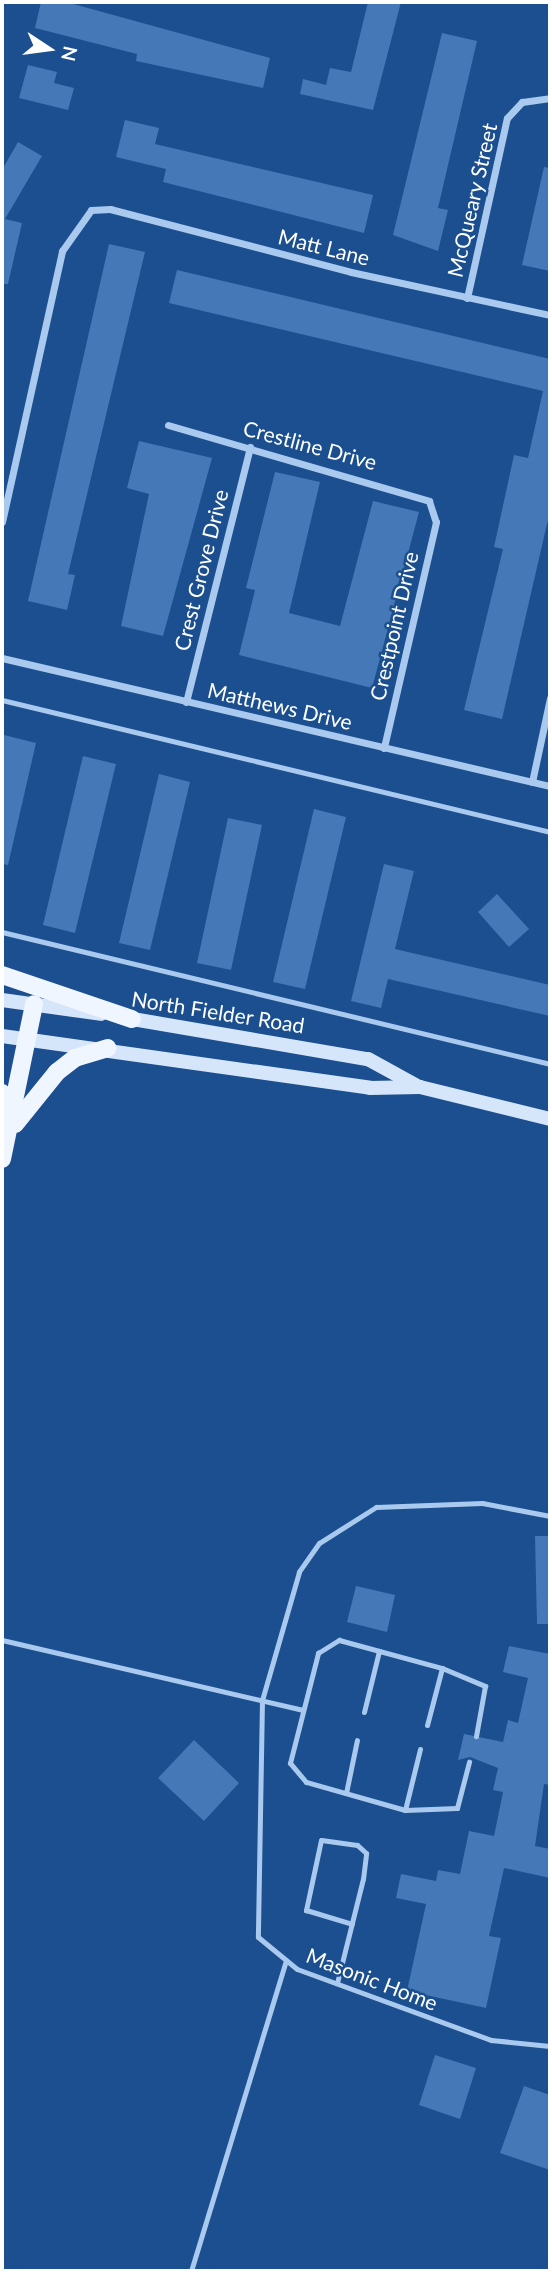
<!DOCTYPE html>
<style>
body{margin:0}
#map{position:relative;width:552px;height:2273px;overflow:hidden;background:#1b4f8f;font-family:Lato,sans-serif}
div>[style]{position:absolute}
.building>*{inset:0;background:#4478b7}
.service>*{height:5px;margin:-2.5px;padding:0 2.5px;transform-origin:2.5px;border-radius:2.5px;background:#a9c9ee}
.minor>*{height:7px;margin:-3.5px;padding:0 3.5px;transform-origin:3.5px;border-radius:3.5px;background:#a9c9ee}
.secondary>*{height:14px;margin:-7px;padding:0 7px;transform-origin:7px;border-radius:7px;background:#d6e6fa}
.primary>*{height:18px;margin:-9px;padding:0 9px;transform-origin:9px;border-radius:9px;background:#f0f6ff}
span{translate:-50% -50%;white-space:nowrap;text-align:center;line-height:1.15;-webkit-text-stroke:5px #1b4f8f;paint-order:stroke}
.street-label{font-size:21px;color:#fff}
.frame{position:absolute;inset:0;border:4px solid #fff;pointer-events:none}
.north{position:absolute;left:14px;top:14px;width:70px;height:70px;-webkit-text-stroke:5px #1b4f8f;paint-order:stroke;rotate:103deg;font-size:19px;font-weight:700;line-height:28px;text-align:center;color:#fff}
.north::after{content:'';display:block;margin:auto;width:24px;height:32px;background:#fff;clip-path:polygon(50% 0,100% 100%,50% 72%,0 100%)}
</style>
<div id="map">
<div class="building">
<div style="clip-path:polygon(41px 2px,66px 2px,270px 58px,263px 88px,136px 61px,137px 54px,35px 28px)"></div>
<div style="clip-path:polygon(368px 2px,401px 2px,373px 110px,300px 94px,303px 79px,326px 85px,330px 68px,351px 72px)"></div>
<div style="clip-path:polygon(442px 33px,477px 41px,438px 208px,448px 210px,438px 251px,393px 235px)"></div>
<div style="clip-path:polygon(28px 65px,57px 72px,54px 83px,74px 88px,68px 110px,19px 98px)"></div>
<div style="clip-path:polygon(125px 120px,159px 128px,155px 144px,373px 195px,364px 233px,163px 182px,166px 169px,116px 157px)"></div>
<div style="clip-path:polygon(18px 142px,42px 156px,5px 219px,22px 223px,8px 284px,2px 284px,2px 170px)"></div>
<div style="clip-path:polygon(544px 167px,550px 168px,550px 271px,522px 265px)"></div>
<div style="clip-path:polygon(109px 244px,145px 252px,68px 574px,75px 575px,67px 610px,28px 601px)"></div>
<div style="clip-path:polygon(177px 270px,550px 359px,550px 511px,502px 719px,464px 710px,503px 549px,494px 547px,514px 455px,528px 458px,543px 391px,169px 303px)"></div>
<div style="clip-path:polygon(139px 441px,212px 458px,163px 636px,121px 626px,149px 494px,127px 488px)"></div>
<div style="clip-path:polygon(275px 472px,320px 482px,289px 613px,340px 626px,373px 501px,419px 512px,372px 688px,239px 655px,255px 590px,246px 588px)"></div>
<div style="clip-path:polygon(4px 735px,36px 743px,8px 865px,2px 864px)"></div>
<div style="clip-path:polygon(83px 756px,116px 764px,75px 933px,43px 925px)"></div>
<div style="clip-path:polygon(159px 774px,190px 782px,150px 950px,119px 943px)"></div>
<div style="clip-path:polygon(314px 809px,346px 817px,305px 989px,273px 982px)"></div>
<div style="clip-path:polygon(228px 818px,262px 825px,231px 970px,197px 963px)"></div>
<div style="clip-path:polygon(384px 864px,414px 871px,395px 949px,550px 985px,550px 1016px,388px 979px,381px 1008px,351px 1001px)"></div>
<div style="clip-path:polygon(497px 894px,529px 929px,509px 947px,478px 912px)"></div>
<div style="clip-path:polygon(535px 1536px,550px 1536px,550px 1624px,537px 1624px)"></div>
<div style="clip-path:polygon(356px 1586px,395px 1595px,387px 1632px,347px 1622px)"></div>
<div style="clip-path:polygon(509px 1646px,550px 1654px,550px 1785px,544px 1784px,535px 1846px,550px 1849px,550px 1878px,504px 1868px,489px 1936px,501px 1938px,486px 2008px,407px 1991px,426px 1904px,396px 1898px,401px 1874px,436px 1881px,438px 1870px,460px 1874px,469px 1831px,494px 1836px,503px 1792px,493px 1790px,498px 1768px,470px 1757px,458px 1760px,464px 1734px,503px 1742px,508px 1720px,518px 1723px,528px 1678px,503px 1672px)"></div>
<div style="clip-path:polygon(194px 1740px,239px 1783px,204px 1821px,158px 1778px)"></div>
<div style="clip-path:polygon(435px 2055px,476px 2068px,460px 2119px,419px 2105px)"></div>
<div style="clip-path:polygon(524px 2086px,550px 2095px,550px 2170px,500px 2153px)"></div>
</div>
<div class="service">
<div style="left:2px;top:700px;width:564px;rotate:13.54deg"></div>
<div style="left:2px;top:932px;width:564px;rotate:13.54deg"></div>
<div style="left:550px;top:1516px;width:69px;rotate:-169.2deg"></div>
<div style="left:482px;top:1503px;width:106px;rotate:177.8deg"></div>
<div style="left:376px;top:1507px;width:67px;rotate:147.7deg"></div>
<div style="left:319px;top:1543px;width:35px;rotate:125deg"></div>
<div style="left:299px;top:1572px;width:133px;rotate:106.1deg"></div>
<div style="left:262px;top:1700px;width:237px;rotate:91deg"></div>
<div style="left:258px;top:1937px;width:50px;rotate:39.4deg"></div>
<div style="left:297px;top:1969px;width:207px;rotate:20.1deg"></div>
<div style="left:491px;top:2040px;width:59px;rotate:5.8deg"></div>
<div style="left:2px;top:1640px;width:308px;rotate:13.1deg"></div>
<div style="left:442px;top:1668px;width:47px;rotate:22.7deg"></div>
<div style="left:485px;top:1686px;width:51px;rotate:100.2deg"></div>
<div style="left:364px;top:1712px;width:63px;rotate:-76.2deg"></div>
<div style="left:420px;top:1749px;width:63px;rotate:103.8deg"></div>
<div style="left:405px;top:1810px;width:103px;rotate:-164.2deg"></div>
<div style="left:306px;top:1782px;width:25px;rotate:-130deg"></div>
<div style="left:290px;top:1763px;width:114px;rotate:-75.7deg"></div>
<div style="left:318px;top:1653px;width:25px;rotate:-32deg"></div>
<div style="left:339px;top:1640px;width:107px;rotate:15.2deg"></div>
<div style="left:442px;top:1668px;width:59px;rotate:104.7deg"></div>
<div style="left:346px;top:1793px;width:54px;rotate:-78.3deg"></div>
<div style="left:405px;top:1810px;width:52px;rotate:-2.2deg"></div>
<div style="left:457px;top:1808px;width:48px;rotate:-75.4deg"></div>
<div style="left:337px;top:1983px;width:107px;rotate:-76deg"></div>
<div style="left:363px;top:1879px;width:26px;rotate:-83deg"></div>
<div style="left:366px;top:1853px;width:12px;rotate:-138deg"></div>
<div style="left:357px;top:1845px;width:36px;rotate:-172deg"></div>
<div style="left:321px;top:1840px;width:72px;rotate:102.1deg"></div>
<div style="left:306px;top:1910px;width:48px;rotate:16.9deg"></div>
<div style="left:191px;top:2271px;width:325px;rotate:-73deg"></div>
</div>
<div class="minor">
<div style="left:467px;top:298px;width:184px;rotate:-77.5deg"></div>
<div style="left:507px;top:118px;width:22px;rotate:-47deg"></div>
<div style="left:522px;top:102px;width:28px;rotate:-8deg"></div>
<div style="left:168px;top:425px;width:272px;rotate:16.2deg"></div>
<div style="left:429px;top:501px;width:22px;rotate:72deg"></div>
<div style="left:436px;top:522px;width:232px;rotate:103deg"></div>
<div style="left:2px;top:522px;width:278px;rotate:-77.5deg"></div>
<div style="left:62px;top:251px;width:50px;rotate:-54.7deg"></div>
<div style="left:91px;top:210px;width:19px;rotate:-3deg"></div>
<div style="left:110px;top:209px;width:249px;rotate:14.6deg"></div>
<div style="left:351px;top:272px;width:204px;rotate:12.2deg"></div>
<div style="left:2px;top:658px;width:563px;rotate:13.15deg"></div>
<div style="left:186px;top:702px;width:263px;rotate:-75.9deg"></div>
<div style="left:532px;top:782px;width:86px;rotate:-77.9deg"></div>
</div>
<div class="secondary">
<div style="left:2px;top:1000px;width:100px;rotate:8deg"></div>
<div style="left:121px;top:1017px;width:251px;rotate:9.7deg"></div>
<div style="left:368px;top:1059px;width:58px;rotate:28.8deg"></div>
<div style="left:2px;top:1036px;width:372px;rotate:8deg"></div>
<div style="left:370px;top:1088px;width:50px;rotate:-1.1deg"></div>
<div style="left:420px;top:1087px;width:134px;rotate:13.8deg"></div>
</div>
<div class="primary">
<div style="left:2px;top:975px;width:137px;rotate:18.7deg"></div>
<div style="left:2px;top:1093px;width:32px;rotate:72deg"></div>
<div style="left:15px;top:1124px;width:67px;rotate:-51.1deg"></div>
<div style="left:57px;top:1072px;width:23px;rotate:-38deg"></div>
<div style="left:75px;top:1058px;width:34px;rotate:-17deg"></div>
<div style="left:2px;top:1159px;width:158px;rotate:-78.3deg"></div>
</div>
<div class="street-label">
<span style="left:472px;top:200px;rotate:-77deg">McQueary Street</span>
<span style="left:324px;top:247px;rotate:14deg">Matt Lane</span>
<span style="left:310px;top:445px;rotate:15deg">Crestline Drive</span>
<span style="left:201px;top:570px;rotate:-76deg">Crest Grove Drive</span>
<span style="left:394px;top:626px;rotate:-77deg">Crestpoint Drive</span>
<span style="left:280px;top:706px;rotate:13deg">Matthews Drive</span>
<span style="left:218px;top:1012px;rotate:9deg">North Fielder Road</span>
<span style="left:372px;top:1979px;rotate:21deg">Masonic Home</span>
</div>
<div class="frame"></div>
<div class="north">N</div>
</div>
